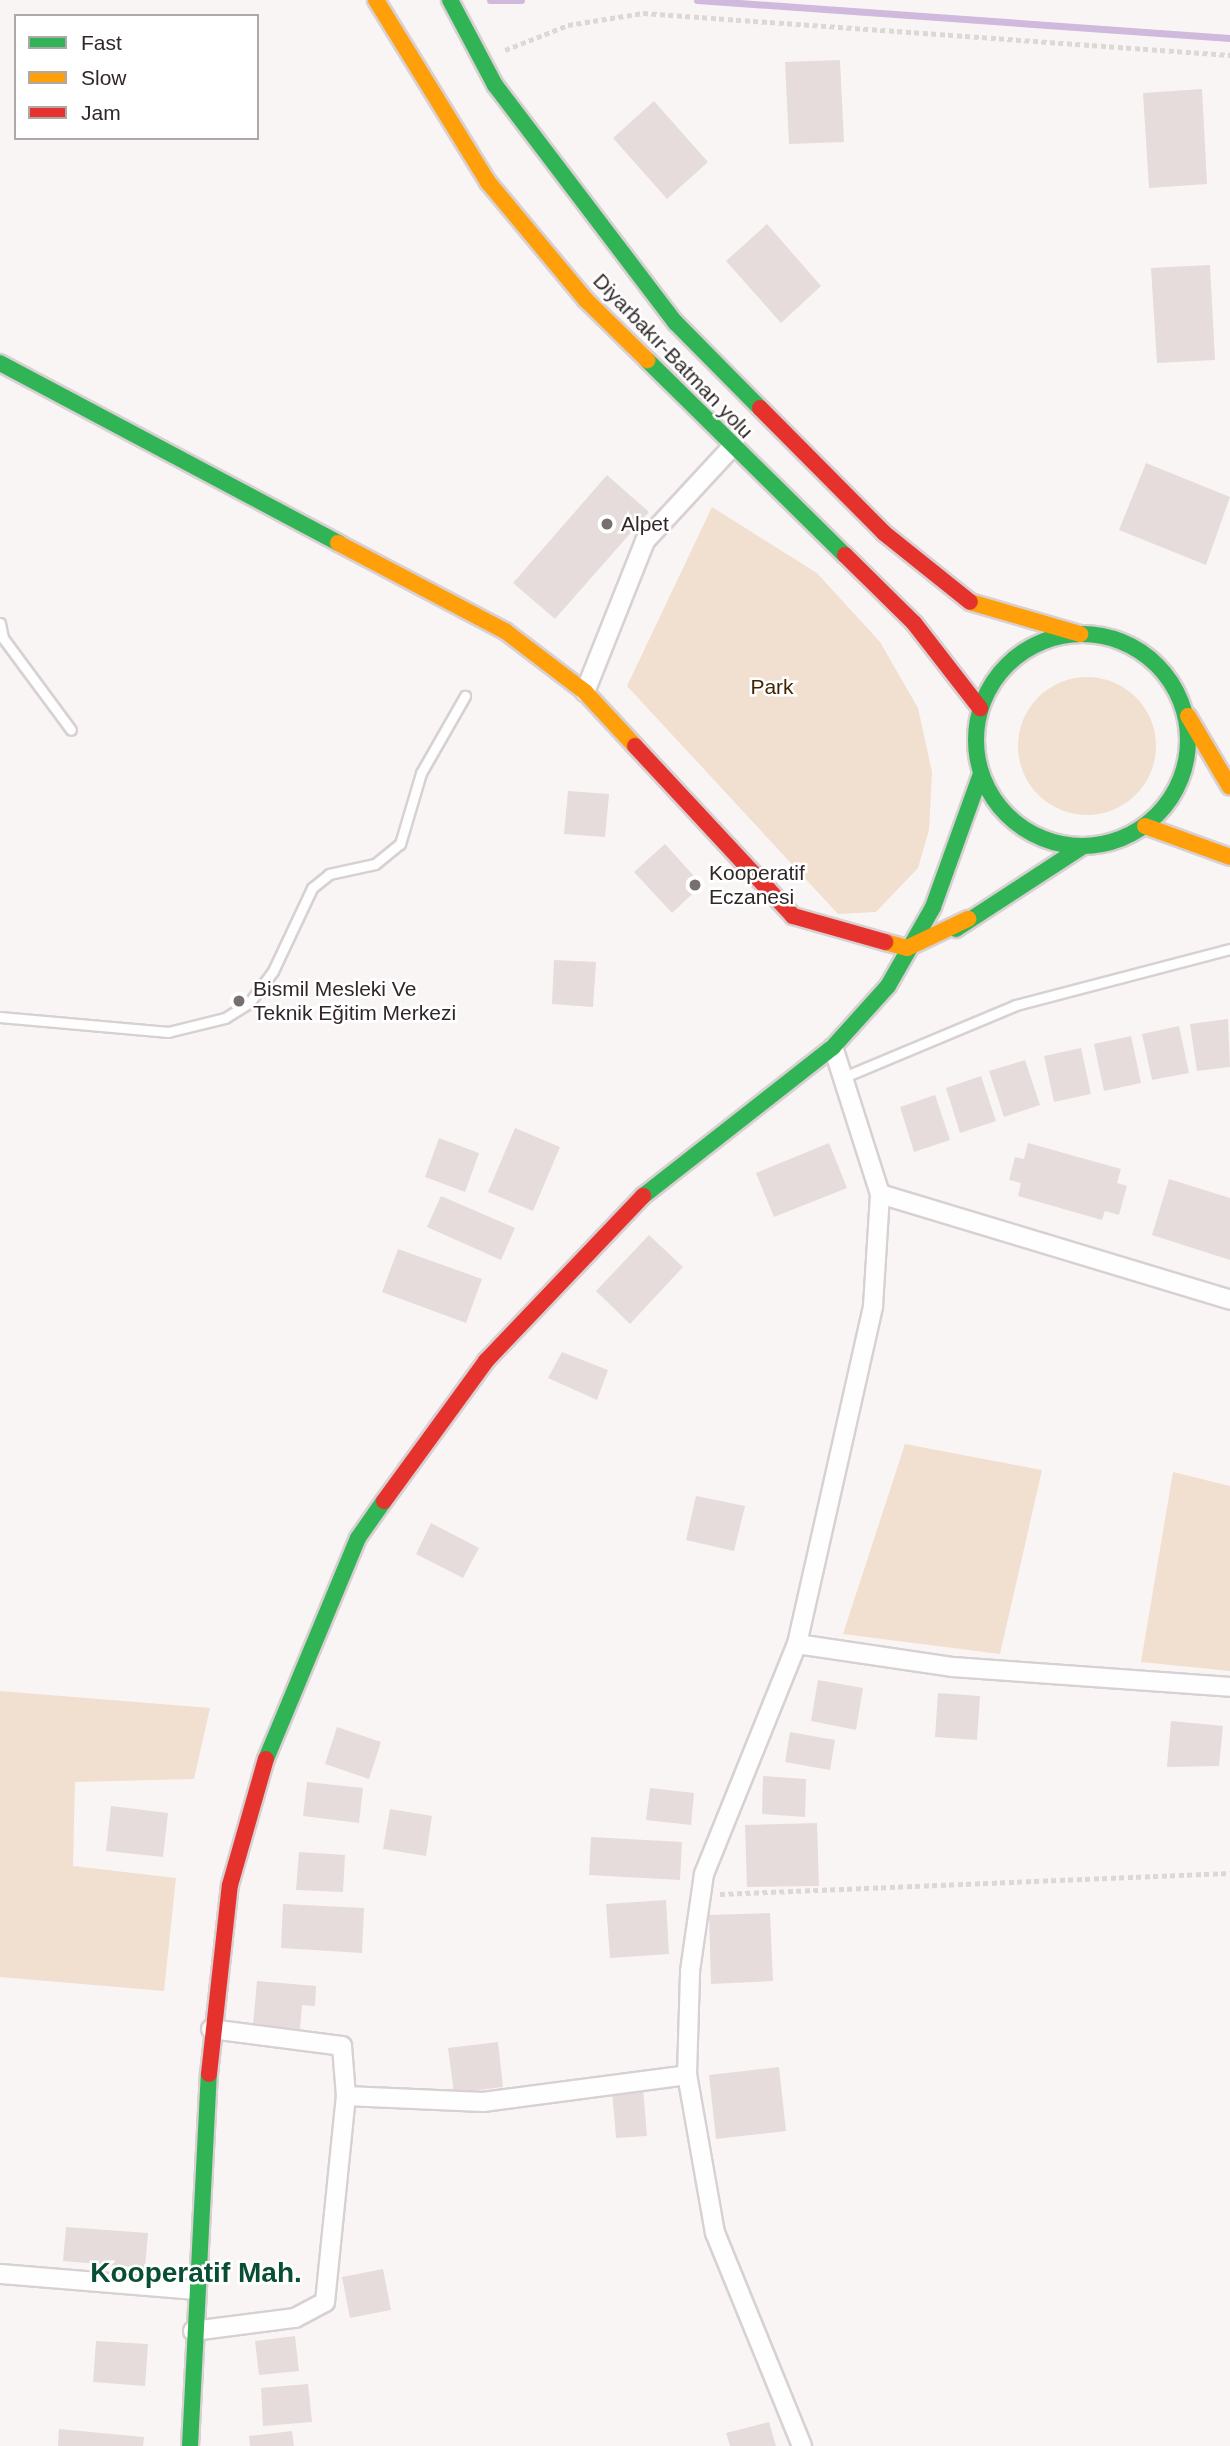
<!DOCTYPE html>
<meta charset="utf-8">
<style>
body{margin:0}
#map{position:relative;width:1230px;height:2446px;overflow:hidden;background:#faf5f5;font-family:Helvetica,sans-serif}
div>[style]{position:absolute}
.green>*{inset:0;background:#f1e0cf}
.round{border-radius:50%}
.stream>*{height:7px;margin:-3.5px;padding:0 3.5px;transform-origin:3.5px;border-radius:3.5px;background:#cfb9dc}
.building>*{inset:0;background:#e6dcdb}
.path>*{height:4.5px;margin-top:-2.25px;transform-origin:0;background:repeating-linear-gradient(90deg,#dbd8d8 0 5px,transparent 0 8.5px)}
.roads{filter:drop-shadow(2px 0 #d8d0d2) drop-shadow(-2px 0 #d8d0d2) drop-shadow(0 2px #d8d0d2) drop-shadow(0 -2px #d8d0d2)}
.lane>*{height:9px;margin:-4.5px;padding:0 4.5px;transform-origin:4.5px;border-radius:4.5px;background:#fefefe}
.street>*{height:18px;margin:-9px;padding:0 9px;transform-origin:9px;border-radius:9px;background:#fefefe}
.fast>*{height:16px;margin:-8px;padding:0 8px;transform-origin:8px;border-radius:8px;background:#30b455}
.fast>.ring{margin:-8px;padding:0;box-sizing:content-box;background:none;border:16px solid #30b455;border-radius:50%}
.slow>*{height:16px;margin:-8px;padding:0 8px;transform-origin:8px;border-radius:8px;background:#ff9f0a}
.jam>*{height:16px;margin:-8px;padding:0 8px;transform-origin:8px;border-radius:8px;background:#e5322d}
.dots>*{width:19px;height:19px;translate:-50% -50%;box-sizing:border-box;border:4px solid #fff;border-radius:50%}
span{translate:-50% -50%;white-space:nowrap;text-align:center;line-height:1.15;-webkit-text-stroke:5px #fff;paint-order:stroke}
.street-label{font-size:21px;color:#312728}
.poi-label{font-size:21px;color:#312728}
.left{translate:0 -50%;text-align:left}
.park-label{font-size:21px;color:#402500}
.district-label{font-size:28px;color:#084e32;font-weight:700}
.legend{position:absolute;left:14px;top:14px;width:245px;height:126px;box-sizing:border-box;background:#fff;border:2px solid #ada9a9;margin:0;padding:9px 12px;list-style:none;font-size:21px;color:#312728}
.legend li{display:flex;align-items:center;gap:14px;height:35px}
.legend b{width:35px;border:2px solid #ada9a9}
</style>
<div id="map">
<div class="green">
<div style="clip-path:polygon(712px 507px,817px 573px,880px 642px,918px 708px,932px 772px,929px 830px,918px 868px,876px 912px,838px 914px,627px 686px)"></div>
<div class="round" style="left:1018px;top:677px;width:138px;height:138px"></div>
<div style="clip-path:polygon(905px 1444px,1042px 1470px,1000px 1654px,843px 1634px)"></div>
<div style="clip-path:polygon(1173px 1472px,1230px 1486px,1230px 1671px,1141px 1662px)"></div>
<div style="clip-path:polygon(0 1691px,210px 1708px,194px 1779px,75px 1782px,73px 1866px,176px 1878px,164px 1991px,0 1977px)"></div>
</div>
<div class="stream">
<div style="left:490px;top:0;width:31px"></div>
<div style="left:697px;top:0;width:534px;rotate:4.08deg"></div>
</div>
<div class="building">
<div style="clip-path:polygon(840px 60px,844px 142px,789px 144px,785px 62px)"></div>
<div style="clip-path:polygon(1202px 89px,1207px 184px,1149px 188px,1143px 93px)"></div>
<div style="clip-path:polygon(654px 101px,708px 162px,667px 199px,613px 138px)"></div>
<div style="clip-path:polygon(767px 224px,821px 286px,781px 323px,726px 261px)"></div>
<div style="clip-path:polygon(1210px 265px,1215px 360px,1157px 363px,1151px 268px)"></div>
<div style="clip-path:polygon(1146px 463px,1230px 497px,1206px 565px,1119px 530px)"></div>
<div style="clip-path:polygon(607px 475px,649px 512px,555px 619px,513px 583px)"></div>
<div style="clip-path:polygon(568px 791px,609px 794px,605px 837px,564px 834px)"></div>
<div style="clip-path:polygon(665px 844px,702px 885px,672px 913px,634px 872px)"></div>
<div style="clip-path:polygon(554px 960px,596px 962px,593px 1007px,552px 1004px)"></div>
<div style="clip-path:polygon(1228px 1019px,1230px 1067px,1197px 1071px,1190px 1024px)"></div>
<div style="clip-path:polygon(1179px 1026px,1189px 1073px,1152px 1080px,1142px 1034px)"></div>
<div style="clip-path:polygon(1131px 1036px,1141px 1083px,1104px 1091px,1094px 1044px)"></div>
<div style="clip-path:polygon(1081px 1048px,1091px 1094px,1054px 1102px,1044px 1056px)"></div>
<div style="clip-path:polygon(1025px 1060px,1040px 1105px,1004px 1117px,989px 1071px)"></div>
<div style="clip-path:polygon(981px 1076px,996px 1121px,960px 1133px,946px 1088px)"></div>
<div style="clip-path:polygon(935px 1095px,950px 1140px,914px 1152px,900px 1107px)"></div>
<div style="clip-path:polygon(515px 1128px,560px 1147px,533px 1211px,488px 1192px)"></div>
<div style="clip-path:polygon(439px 1138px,479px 1153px,465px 1192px,425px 1177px)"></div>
<div style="clip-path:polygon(829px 1143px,847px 1188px,774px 1217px,756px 1173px)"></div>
<div style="clip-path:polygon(1028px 1143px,1121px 1169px,1117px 1183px,1127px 1186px,1119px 1215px,1105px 1211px,1102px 1220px,1018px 1196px,1021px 1183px,1009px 1180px,1015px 1157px,1024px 1159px)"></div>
<div style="clip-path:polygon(1169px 1179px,1230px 1198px,1230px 1260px,1152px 1235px)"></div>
<div style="clip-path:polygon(441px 1196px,515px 1228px,501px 1260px,427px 1227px)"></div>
<div style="clip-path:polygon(649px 1235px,683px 1267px,630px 1324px,596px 1291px)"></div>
<div style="clip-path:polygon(398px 1249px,482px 1279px,466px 1323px,382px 1292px)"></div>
<div style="clip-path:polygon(562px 1352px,608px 1370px,597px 1400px,548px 1378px)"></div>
<div style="clip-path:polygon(696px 1496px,745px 1506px,734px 1551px,686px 1540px)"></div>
<div style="clip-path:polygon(431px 1523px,479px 1548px,463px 1578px,416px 1554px)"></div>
<div style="clip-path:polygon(818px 1680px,863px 1688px,856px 1730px,811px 1721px)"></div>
<div style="clip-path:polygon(938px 1693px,980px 1696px,977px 1740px,935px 1737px)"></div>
<div style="clip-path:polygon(1171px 1721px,1223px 1726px,1219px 1766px,1167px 1767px)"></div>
<div style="clip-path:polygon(337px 1727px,381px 1742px,369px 1779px,325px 1764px)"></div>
<div style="clip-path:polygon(790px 1732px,835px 1740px,830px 1770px,785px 1762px)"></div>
<div style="clip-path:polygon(763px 1776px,806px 1779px,805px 1817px,762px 1814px)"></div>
<div style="clip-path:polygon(307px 1782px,363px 1788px,359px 1823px,303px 1816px)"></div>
<div style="clip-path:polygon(650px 1788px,694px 1793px,691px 1825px,646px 1820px)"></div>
<div style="clip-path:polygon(111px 1806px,168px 1813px,163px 1857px,106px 1851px)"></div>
<div style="clip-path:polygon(390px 1809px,432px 1816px,426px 1856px,383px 1849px)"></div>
<div style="clip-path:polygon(817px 1823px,819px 1886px,747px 1887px,745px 1825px)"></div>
<div style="clip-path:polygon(591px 1837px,682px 1842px,680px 1880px,589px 1875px)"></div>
<div style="clip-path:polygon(299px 1852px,345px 1855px,343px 1892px,296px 1890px)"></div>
<div style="clip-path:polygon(666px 1900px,669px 1954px,610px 1958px,606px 1904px)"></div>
<div style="clip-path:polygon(283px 1904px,364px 1908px,362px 1953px,281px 1948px)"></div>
<div style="clip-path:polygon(770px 1913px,773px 1981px,711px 1984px,709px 1915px)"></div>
<div style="clip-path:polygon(257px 1981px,316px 1986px,315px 2006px,302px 2005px,300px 2029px,253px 2025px)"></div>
<div style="clip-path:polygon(498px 2042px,503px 2087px,454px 2093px,448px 2048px)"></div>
<div style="clip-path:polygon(779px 2067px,786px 2131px,716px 2139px,709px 2075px)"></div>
<div style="clip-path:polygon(643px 2088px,647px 2136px,616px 2138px,612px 2091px)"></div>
<div style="clip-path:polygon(66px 2227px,148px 2233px,145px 2268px,63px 2261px)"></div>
<div style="clip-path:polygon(383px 2269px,391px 2310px,350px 2318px,342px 2277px)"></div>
<div style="clip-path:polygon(295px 2336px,299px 2371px,259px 2375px,255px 2341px)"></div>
<div style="clip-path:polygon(96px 2341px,148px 2344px,145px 2386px,93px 2382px)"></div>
<div style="clip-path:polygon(308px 2384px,312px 2422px,263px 2426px,261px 2388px)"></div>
<div style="clip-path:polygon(769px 2422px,776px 2446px,730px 2446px,726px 2433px)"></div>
<div style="clip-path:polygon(59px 2429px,144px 2437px,143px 2446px,58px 2446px)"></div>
<div style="clip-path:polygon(292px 2431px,294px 2446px,250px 2446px,249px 2436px)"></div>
</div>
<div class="path">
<div style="left:505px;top:50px;width:68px;rotate:-21.6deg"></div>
<div style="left:568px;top:25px;width:76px;rotate:-9.1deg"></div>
<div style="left:643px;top:13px;width:589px;rotate:4.09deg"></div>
<div style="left:720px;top:1894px;width:510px;rotate:-2.36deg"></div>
</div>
<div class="roads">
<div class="lane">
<div style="left:0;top:623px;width:15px;rotate:79deg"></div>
<div style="left:3px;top:638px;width:114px;rotate:53.5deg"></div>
<div style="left:0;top:1017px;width:169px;rotate:5.1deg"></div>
<div style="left:168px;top:1032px;width:59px;rotate:-13.8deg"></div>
<div style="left:225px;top:1018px;width:28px;rotate:-32deg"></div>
<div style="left:249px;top:1003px;width:40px;rotate:-53deg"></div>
<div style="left:273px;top:971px;width:92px;rotate:-64.8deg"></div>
<div style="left:312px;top:888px;width:22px;rotate:-39deg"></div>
<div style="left:329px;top:874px;width:47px;rotate:-12.3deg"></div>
<div style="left:375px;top:864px;width:32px;rotate:-39deg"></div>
<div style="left:400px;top:844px;width:74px;rotate:-73.5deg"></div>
<div style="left:421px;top:773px;width:89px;rotate:-60.3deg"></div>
<div style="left:844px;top:1077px;width:186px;rotate:-22.7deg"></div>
<div style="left:1016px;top:1005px;width:221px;rotate:-14.7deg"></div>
</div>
<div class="street">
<div style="left:585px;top:692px;width:162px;rotate:-68.3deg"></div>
<div style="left:645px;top:541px;width:128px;rotate:-47.2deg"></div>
<div style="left:880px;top:1194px;width:366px;rotate:16.8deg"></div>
<div style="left:797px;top:1644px;width:158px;rotate:8.4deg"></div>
<div style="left:953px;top:1667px;width:278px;rotate:4.1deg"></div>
<div style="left:346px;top:2096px;width:137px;rotate:2.5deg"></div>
<div style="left:483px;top:2102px;width:206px;rotate:-7.5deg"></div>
<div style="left:0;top:2274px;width:194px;rotate:4.7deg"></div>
<div style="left:193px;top:2331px;width:103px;rotate:-7.3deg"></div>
<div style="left:295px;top:2318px;width:34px;rotate:-28deg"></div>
<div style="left:325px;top:2302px;width:207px;rotate:-84.2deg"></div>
<div style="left:346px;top:2096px;width:50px;rotate:-94.6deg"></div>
<div style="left:342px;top:2046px;width:132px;rotate:-172.6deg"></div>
<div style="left:802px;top:2446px;width:230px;rotate:-112.2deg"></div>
<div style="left:715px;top:2233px;width:160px;rotate:-100deg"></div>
<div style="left:687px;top:2075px;width:104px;rotate:-88.3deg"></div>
<div style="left:690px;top:1971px;width:98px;rotate:-81.8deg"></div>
<div style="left:704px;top:1874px;width:248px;rotate:-68deg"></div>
<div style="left:797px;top:1644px;width:346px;rotate:-77.3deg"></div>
<div style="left:873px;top:1306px;width:112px;rotate:-86.4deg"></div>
<div style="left:880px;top:1194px;width:154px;rotate:-107.7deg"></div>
</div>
<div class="fast">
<div style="left:450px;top:0;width:96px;rotate:62.1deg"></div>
<div style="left:495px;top:85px;width:298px;rotate:52.8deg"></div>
<div style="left:675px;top:322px;width:121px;rotate:45.3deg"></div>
<div style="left:647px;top:360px;width:278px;rotate:44.6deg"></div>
<div style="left:0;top:363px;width:383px;rotate:28deg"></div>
<div class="ring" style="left:976px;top:634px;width:196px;height:196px"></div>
<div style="left:956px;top:929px;width:150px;rotate:-33.1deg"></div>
<div style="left:643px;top:1196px;width:241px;rotate:-38.1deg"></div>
<div style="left:833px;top:1047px;width:82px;rotate:-48deg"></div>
<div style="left:888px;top:986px;width:91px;rotate:-60.3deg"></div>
<div style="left:933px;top:907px;width:141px;rotate:-70.2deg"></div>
<div style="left:266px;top:1759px;width:239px;rotate:-67.4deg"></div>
<div style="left:358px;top:1538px;width:45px;rotate:-54.9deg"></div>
<div style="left:190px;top:2446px;width:372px;rotate:-87.1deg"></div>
</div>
<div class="slow">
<div style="left:376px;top:0;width:214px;rotate:58.4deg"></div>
<div style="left:488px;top:182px;width:153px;rotate:50.3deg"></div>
<div style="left:586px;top:300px;width:86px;rotate:44.5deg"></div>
<div style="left:338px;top:543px;width:189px;rotate:27.8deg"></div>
<div style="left:505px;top:631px;width:101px;rotate:37.3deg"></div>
<div style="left:585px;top:692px;width:74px;rotate:47.2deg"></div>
<div style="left:970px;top:602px;width:115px;rotate:16.2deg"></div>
<div style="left:1188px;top:716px;width:82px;rotate:59.4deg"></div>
<div style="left:1145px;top:826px;width:90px;rotate:20deg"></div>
<div style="left:885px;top:942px;width:23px;rotate:15deg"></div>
<div style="left:907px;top:948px;width:68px;rotate:-25.4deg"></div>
</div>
<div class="jam">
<div style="left:760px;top:408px;width:176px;rotate:45.2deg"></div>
<div style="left:884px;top:533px;width:110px;rotate:38.7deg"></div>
<div style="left:845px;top:555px;width:97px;rotate:44.6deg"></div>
<div style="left:914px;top:623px;width:108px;rotate:52.2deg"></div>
<div style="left:635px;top:746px;width:232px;rotate:47.1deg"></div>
<div style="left:793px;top:916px;width:96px;rotate:15.8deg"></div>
<div style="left:384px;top:1501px;width:173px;rotate:-53.9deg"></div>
<div style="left:486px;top:1361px;width:228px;rotate:-46.4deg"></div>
<div style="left:209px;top:2074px;width:190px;rotate:-83.7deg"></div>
<div style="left:230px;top:1885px;width:131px;rotate:-74.1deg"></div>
</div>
</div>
<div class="dots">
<div style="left:607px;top:524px;background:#776f70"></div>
<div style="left:695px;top:885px;background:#776f70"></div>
<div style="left:239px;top:1001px;background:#776f70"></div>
</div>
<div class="street-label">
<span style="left:673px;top:356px;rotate:46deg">Diyarbakır-Batman yolu</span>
</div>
<div class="poi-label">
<span class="left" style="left:621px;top:524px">Alpet</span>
<span class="left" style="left:709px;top:885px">Kooperatif<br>Eczanesi</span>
<span class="left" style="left:253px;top:1001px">Bismil Mesleki Ve<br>Teknik Eğitim Merkezi</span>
</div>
<div class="park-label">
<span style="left:772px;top:687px">Park</span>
</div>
<div class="district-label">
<span style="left:196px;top:2273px">Kooperatif Mah.</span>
</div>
<ul class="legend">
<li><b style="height:9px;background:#30b455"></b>Fast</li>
<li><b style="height:9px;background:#ff9f0a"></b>Slow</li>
<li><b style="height:9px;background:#e5322d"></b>Jam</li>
</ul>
</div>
